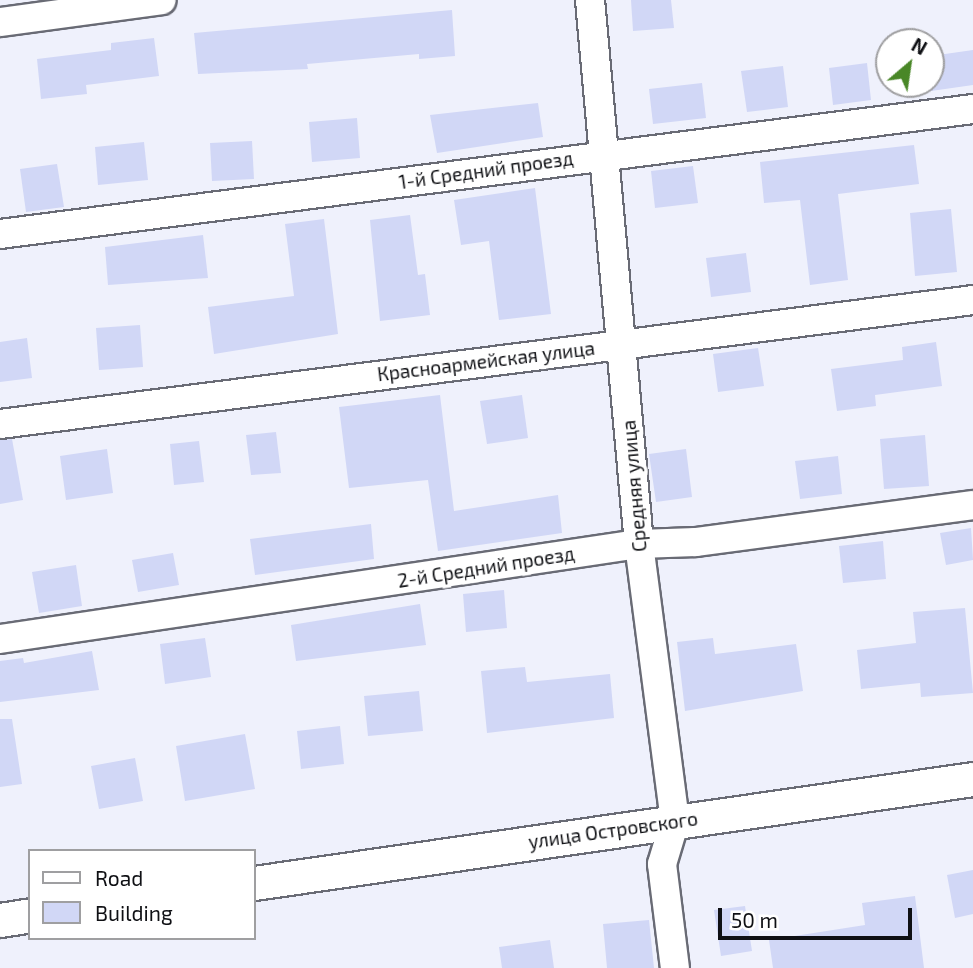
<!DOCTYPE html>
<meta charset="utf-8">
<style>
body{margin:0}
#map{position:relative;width:973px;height:968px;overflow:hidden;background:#eff1fc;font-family:"Exo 2",sans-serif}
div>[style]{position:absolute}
.building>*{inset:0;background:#d1d7f6}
.roads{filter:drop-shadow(2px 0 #696b75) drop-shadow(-2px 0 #696b75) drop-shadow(0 2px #696b75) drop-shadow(0 -2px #696b75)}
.minor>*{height:28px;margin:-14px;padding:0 14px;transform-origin:14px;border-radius:14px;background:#fff}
.tertiary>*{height:33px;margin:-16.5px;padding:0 16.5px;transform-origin:16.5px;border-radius:16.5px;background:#fff}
span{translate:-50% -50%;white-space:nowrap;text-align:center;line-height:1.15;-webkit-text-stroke:7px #fff;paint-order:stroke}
.street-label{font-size:19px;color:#0f1014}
.legend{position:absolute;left:28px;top:849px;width:228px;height:91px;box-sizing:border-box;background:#fff;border:2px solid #9f9fa1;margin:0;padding:9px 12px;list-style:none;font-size:21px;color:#0f1014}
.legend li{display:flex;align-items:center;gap:14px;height:35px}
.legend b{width:35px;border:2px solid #9f9fa1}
.north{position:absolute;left:875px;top:28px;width:70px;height:70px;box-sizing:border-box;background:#fff;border:2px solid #9f9fa1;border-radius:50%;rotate:29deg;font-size:19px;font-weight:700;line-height:28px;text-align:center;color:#0f1014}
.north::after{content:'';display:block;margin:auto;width:24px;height:32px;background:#498727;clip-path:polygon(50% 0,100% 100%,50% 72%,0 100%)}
.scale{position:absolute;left:718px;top:908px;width:194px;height:32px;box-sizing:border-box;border:4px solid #0f1014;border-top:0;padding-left:9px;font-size:21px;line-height:24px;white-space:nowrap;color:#0f1014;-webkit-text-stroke:5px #fff;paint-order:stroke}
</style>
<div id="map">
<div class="building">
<div style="clip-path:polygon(631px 0,671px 0,674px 28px,633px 31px)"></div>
<div style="clip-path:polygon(452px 10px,455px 56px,419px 59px,419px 54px,307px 64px,308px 69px,198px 74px,194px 33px)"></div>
<div style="clip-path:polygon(154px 38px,159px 76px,86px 85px,87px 94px,41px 99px,37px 59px,111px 50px,111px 43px)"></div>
<div style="clip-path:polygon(973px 50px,973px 85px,931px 91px,931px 56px)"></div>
<div style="clip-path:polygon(867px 63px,871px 100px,833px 105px,829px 68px)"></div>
<div style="clip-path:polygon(783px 66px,788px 107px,747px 112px,741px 71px)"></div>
<div style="clip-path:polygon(702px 83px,706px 118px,653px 124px,649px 89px)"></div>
<div style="clip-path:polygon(538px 103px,543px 137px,437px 153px,430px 115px)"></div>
<div style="clip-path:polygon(357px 118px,360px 158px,312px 162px,309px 122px)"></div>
<div style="clip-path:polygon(252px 141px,254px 179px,212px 181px,210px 143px)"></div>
<div style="clip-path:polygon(144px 142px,148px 180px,98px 185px,95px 147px)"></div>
<div style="clip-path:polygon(914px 145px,919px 184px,838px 194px,848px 280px,810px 285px,800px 200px,764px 203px,760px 162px)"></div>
<div style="clip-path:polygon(57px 164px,64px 207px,26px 212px,20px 169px)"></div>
<div style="clip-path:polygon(693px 166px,698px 203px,655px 208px,651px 171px)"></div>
<div style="clip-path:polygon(535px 188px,551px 314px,499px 320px,489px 241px,461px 245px,454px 200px)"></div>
<div style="clip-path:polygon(951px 209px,957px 272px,915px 276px,910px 213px)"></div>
<div style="clip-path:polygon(410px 215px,418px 275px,425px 274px,430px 315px,380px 321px,370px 220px)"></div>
<div style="clip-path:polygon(324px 219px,338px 334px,214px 354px,208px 307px,294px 296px,285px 224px)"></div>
<div style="clip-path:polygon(203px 235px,208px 278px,108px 285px,105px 247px)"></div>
<div style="clip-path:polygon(746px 253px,751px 292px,711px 297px,706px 258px)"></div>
<div style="clip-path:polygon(140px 325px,143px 367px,99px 370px,96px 328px)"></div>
<div style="clip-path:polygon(27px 338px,32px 378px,0 382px,0 342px)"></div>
<div style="clip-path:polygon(936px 342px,942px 386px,875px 395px,876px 406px,837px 411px,831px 369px,903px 360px,902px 347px)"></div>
<div style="clip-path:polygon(758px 348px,764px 386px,718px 392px,713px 354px)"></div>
<div style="clip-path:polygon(440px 395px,454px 511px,558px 495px,562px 533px,438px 551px,428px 480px,349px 488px,339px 407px)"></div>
<div style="clip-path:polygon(522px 395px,528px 438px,487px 444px,480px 401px)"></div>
<div style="clip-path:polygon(276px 432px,281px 473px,251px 475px,246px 435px)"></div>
<div style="clip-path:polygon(925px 435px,929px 486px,884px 489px,880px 439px)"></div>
<div style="clip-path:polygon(12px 439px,23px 500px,0 504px,0 440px)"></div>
<div style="clip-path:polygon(199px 441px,204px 482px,174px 485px,170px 444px)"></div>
<div style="clip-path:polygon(107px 449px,113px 493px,66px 500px,60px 456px)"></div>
<div style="clip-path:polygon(686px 449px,692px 497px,656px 502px,649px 454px)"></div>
<div style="clip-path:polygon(838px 456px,842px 494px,800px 499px,795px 461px)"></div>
<div style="clip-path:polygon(371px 524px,374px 559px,255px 575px,250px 539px)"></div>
<div style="clip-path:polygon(971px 528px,973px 560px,946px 565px,940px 533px)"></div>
<div style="clip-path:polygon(883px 541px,886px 579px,843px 583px,839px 546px)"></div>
<div style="clip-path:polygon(173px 553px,179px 585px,138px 592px,132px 560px)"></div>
<div style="clip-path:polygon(76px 565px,82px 606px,39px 613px,32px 572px)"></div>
<div style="clip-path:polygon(504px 590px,507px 628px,466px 632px,463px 594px)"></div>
<div style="clip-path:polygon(420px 604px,426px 645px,296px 661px,291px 625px)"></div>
<div style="clip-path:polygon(965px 608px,973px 693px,921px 697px,920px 683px,861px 689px,857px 650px,916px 643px,913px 612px)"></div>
<div style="clip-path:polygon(205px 638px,211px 677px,165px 684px,160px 644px)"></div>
<div style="clip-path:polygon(713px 638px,715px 654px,796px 644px,803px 691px,685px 711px,677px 642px)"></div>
<div style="clip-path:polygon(92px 651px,99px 690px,0 702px,0 661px,23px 658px,24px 663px)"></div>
<div style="clip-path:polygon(525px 667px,527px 682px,610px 674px,614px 718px,487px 733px,481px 671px)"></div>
<div style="clip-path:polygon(419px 691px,423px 731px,368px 736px,364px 696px)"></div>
<div style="clip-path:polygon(0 719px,12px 719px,22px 784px,0 787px)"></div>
<div style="clip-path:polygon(340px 726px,344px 764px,301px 769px,297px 731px)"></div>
<div style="clip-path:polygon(245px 734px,255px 789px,185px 801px,176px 746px)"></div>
<div style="clip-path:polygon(135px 758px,143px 801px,99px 809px,91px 766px)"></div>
<div style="clip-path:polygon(973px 870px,973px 914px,955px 918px,947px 875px)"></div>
<div style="clip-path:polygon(915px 896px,924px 968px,773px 968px,769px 940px,865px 925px,862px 903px)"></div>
<div style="clip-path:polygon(745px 906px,752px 951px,721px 956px,714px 910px)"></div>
<div style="clip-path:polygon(649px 920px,654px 968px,607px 968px,603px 924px)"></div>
<div style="clip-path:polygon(550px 940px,554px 968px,502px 968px,499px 947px)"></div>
</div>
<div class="roads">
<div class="minor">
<div style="left:590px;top:0;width:546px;rotate:84.85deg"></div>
<div style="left:639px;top:544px;width:279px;rotate:82.6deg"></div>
<div style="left:675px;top:821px;width:45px;rotate:106.8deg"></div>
<div style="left:662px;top:864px;width:105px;rotate:82.9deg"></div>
<div style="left:0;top:22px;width:163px;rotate:-7.7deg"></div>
<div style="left:0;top:234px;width:981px;rotate:-7.32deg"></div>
<div style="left:0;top:424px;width:981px;rotate:-7.26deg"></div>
<div style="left:0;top:639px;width:646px;rotate:-8.46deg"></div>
<div style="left:639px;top:544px;width:57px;rotate:-2deg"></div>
<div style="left:696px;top:542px;width:279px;rotate:-7.6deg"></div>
</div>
<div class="tertiary">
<div style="left:254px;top:883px;width:726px;rotate:-8.23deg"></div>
<div style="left:0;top:920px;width:30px;rotate:-9deg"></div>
</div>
</div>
<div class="street-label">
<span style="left:486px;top:170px;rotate:-8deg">1-й Средний проезд</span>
<span style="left:486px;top:361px;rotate:-7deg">Красноармейская улица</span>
<span style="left:634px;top:486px;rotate:-95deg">Средняя улица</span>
<span style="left:486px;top:567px;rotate:-9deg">2-й Средний проезд</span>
<span style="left:613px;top:830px;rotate:-8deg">улица Островского</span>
</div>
<ul class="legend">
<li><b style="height:9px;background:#fff"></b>Road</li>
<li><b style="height:19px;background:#d1d7f6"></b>Building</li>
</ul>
<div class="north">N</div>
<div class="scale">50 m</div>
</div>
